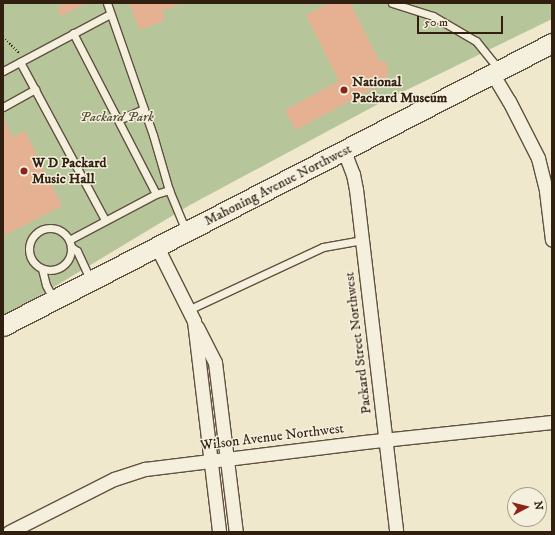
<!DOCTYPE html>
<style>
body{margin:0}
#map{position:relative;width:555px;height:535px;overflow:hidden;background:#f0e8cc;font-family:"IM FELL DW Pica",serif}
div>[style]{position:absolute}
.green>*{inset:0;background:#b6c69a}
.building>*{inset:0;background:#e6b193}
.path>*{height:2px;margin-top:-1px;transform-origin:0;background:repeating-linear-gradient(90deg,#311f10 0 1px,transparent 0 3px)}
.roads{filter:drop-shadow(1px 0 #61513f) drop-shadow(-1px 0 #61513f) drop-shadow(0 1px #61513f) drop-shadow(0 -1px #61513f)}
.lane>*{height:7px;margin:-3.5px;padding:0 3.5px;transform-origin:3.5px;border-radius:3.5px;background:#f5f0de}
.lane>.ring{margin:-3.5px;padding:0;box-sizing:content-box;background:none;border:7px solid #f5f0de;border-radius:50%}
.street>*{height:13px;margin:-6.5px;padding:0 6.5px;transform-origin:6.5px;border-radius:6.5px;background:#f5f0de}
.secondary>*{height:19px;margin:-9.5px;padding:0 9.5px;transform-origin:9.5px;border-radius:9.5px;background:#f5f0de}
.dots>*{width:11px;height:11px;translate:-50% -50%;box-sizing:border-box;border:2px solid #f5f0de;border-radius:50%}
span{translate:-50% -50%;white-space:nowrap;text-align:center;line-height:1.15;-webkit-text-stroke:3px #f5f0de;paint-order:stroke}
.poi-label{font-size:14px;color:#311f10;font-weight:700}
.left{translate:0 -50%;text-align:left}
.park-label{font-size:14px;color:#595139;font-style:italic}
.street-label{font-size:14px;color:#311f10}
.frame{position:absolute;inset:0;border:4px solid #311f10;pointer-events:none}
.north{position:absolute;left:507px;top:487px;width:40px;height:40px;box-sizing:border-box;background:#f5f0de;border:1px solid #a79c8c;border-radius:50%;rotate:83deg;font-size:11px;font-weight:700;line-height:16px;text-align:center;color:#311f10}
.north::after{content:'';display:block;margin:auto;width:14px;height:18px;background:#8f2418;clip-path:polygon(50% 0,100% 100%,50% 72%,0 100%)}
.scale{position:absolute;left:417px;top:16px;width:86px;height:18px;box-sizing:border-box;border:2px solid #311f10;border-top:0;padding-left:5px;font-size:12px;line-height:14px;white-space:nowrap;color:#311f10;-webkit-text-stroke:3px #f5f0de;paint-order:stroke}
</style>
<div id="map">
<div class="green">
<div style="clip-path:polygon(3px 3px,552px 3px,552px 19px,380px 103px,190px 205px,29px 302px,3px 316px)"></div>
</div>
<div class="building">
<div style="clip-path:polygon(67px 3px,87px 3px,61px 16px,57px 8px)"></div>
<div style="clip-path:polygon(129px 3px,181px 3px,181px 4px,162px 11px,165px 20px,140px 30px)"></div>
<div style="clip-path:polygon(330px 3px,350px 3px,380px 63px,384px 60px,389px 70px,386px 73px,389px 80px,296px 130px,285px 110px,339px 81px,306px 15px)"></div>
<div style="clip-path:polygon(3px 115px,12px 137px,25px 131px,62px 206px,3px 236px)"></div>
</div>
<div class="path">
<div style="left:3px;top:23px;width:2px;rotate:90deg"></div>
<div style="left:3px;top:37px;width:23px;rotate:45deg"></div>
</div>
<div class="roads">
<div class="lane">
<div style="left:107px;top:3px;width:140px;rotate:70.8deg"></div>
<div style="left:153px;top:135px;width:57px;rotate:73.8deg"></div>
<div style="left:392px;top:3px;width:43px;rotate:17.6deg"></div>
<div style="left:433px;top:16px;width:50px;rotate:30.2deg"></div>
<div style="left:476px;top:41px;width:36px;rotate:51deg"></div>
<div style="left:73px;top:33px;width:181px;rotate:62.7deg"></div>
<div style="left:20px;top:62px;width:179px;rotate:61.7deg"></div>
<div style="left:3px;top:71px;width:121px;rotate:-28deg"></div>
<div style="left:3px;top:107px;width:37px;rotate:-29deg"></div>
<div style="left:118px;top:120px;width:28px;rotate:-23deg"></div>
<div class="ring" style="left:29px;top:228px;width:35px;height:35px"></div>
<div style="left:69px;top:240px;width:98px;rotate:-27.9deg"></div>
<div style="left:156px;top:194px;width:14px;rotate:-17deg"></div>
<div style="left:169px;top:190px;width:44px;rotate:67.5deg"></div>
<div style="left:71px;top:247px;width:7px;rotate:34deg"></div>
<div style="left:77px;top:251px;width:33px;rotate:65deg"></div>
<div style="left:42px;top:269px;width:16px;rotate:76deg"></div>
<div style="left:46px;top:285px;width:17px;rotate:62deg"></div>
<div style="left:188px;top:310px;width:149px;rotate:-25deg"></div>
<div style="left:323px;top:247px;width:40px;rotate:-10deg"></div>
</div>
<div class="street">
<div style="left:492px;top:73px;width:33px;rotate:59deg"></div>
<div style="left:509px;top:101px;width:64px;rotate:63deg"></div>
<div style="left:538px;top:158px;width:34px;rotate:76deg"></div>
<div style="left:546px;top:191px;width:49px;rotate:83deg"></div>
<div style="left:344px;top:151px;width:25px;rotate:69deg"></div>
<div style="left:353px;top:174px;width:15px;rotate:79deg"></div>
<div style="left:356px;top:189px;width:345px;rotate:83.3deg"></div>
<div style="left:157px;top:247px;width:83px;rotate:63.4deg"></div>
<div style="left:194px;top:321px;width:212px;rotate:83.2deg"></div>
<div style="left:197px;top:327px;width:39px;rotate:63deg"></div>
<div style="left:215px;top:362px;width:171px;rotate:83deg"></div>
<div style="left:9px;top:532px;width:118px;rotate:-26.8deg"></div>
<div style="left:114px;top:479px;width:33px;rotate:-18deg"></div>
<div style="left:145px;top:469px;width:221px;rotate:-7deg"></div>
<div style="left:364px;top:442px;width:189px;rotate:-6.1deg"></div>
</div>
<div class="secondary">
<div style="left:3px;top:326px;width:618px;rotate:-27.27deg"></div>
</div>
</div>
<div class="dots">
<div style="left:344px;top:90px;background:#8f2418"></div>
<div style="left:24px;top:171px;background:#8f2418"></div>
</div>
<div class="poi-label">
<span class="left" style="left:352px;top:90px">National<br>Packard Museum</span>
<span class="left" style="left:32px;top:171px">W D Packard<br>Music Hall</span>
</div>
<div class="park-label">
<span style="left:117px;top:117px">Packard Park</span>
</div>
<div class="street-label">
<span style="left:278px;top:185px;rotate:-27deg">Mahoning Avenue Northwest</span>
<span style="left:358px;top:343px;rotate:-97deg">Packard Street Northwest</span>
<span style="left:272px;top:437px;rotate:-7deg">Wilson Avenue Northwest</span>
</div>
<div class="frame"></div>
<div class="north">N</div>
<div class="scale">50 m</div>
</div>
